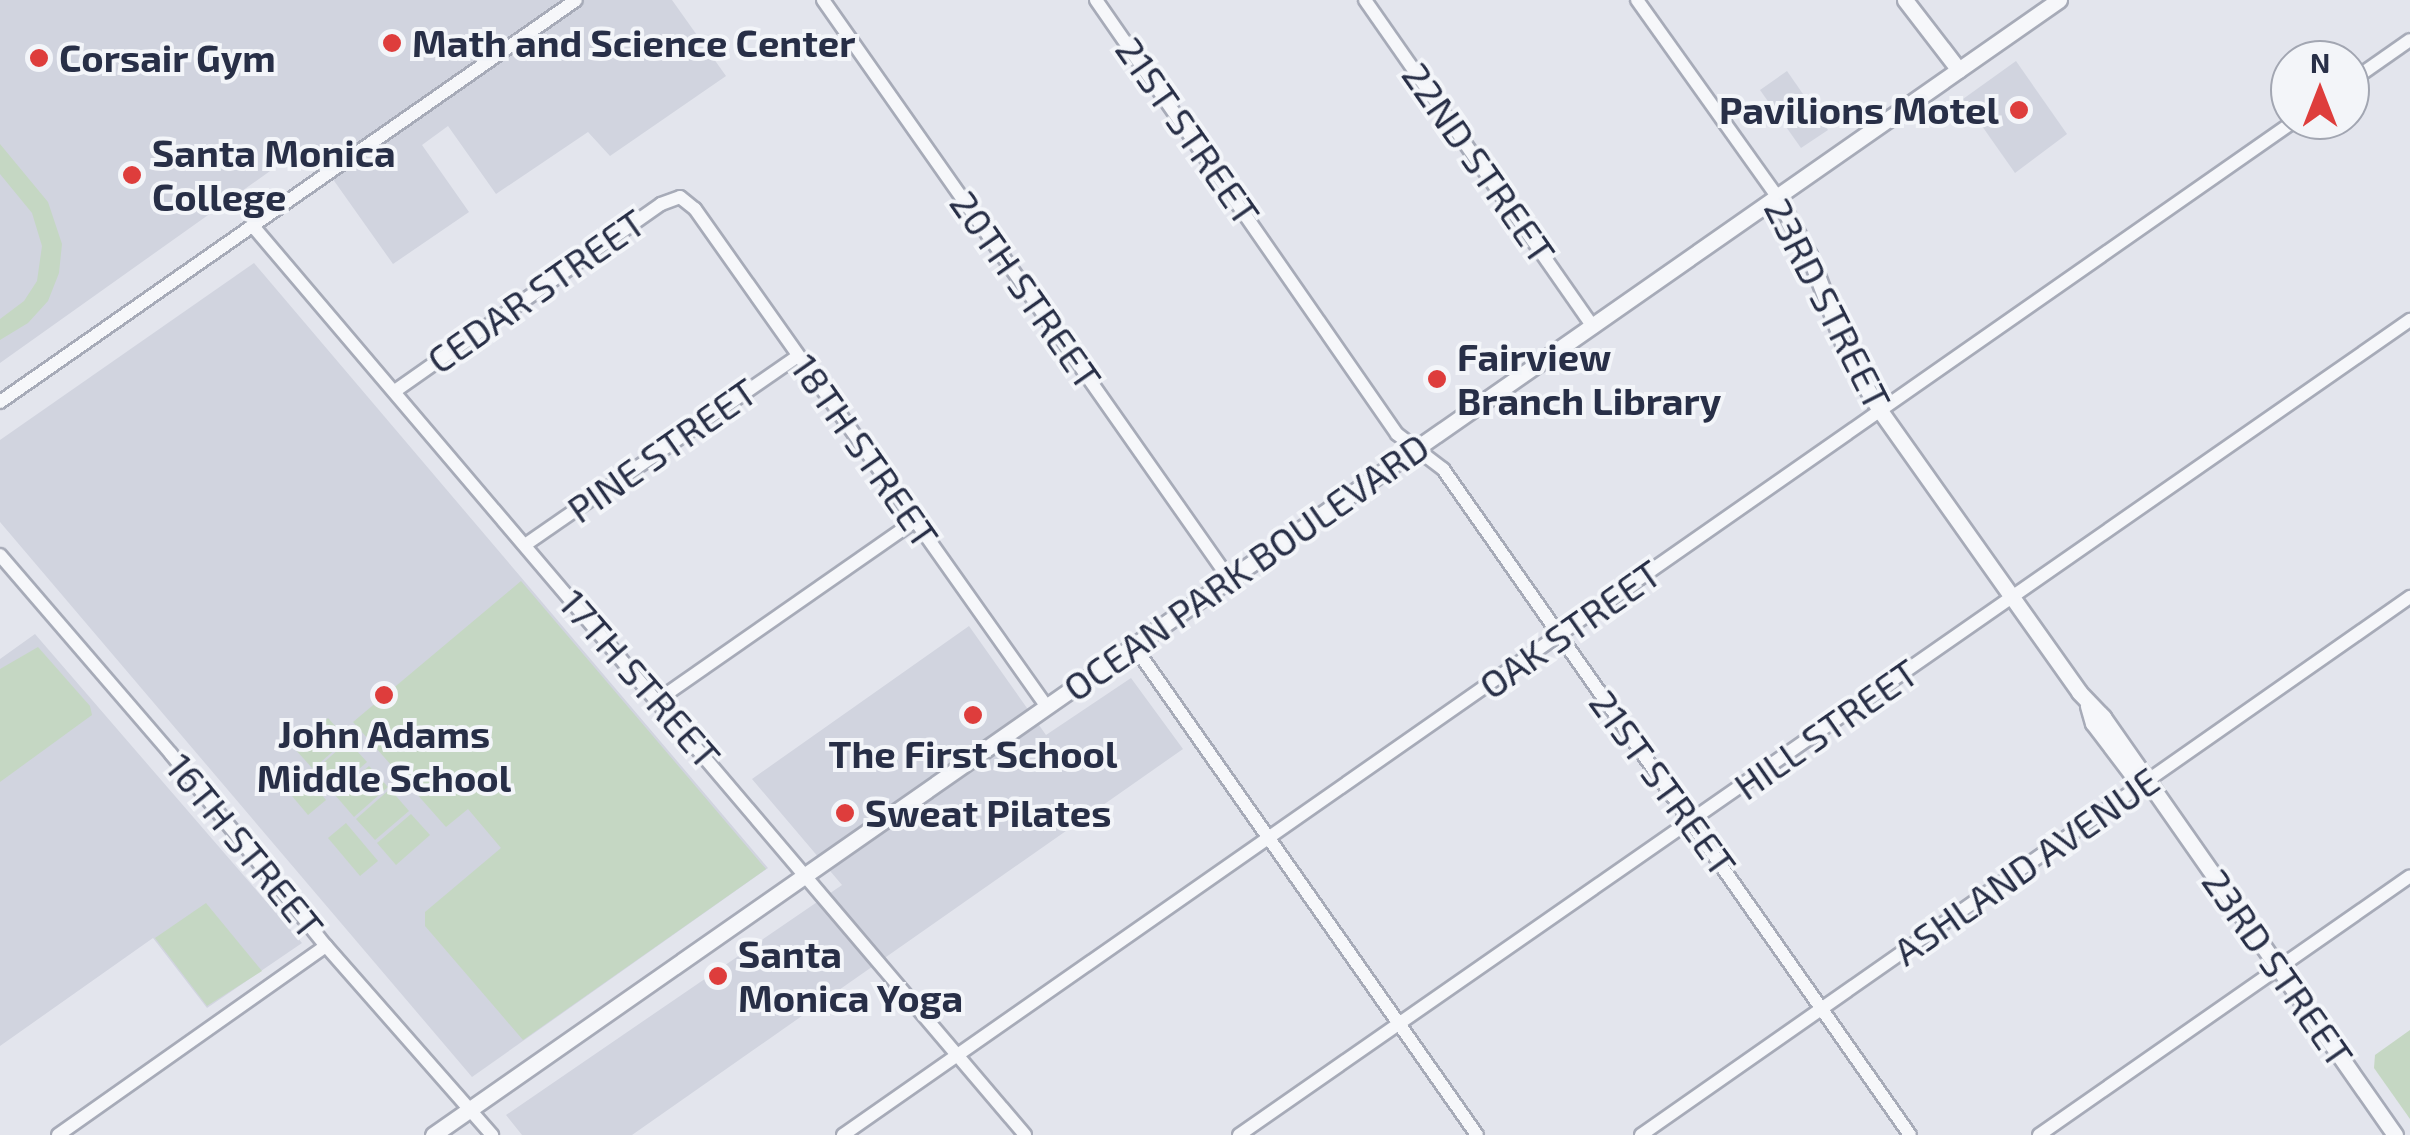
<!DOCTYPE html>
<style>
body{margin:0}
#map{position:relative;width:2410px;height:1135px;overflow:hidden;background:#e3e5ed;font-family:"Exo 2",sans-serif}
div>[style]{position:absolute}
.built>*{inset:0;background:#d1d4df}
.green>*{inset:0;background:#c5d7c3}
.roads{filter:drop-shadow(2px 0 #a7abb8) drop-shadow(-2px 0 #a7abb8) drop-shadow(0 2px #a7abb8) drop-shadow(0 -2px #a7abb8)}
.minor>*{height:12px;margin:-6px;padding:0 6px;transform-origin:6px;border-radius:6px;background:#f6f7fa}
.tertiary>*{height:15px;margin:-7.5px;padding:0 7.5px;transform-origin:7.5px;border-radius:7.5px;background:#f6f7fa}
.dots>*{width:28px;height:28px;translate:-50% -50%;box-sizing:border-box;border:5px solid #f3f5f9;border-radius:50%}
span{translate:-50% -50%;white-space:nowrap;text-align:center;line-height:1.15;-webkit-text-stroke:8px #f3f5f9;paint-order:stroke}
.poi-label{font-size:38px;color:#282f47;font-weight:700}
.left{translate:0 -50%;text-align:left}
.right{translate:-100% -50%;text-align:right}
.street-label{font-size:38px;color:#282f47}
.north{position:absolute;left:2270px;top:40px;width:100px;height:100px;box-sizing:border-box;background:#f3f5f9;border:2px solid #a2a6b2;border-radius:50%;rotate:0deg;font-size:28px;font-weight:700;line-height:40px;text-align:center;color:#282f47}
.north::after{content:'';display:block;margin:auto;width:35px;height:45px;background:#de3d3c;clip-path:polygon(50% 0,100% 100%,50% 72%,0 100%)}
</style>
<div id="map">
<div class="built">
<div style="clip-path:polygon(0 0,672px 0,726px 76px,610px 156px,588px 132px,496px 194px,448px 126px,422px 145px,469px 212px,393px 264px,308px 144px,0 363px)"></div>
<div style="clip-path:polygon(2016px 61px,2067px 134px,2015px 173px,1963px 99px)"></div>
<div style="clip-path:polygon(1787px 71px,1828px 130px,1801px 148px,1760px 90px)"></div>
<div style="clip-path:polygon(254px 263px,768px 868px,472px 1077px,0 522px,0 440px)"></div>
<div style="clip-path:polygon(969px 626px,1046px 735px,1131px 678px,1183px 749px,632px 1135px,522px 1135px,506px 1115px,842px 885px,752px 779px)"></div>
<div style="clip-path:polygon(35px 634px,302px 943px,207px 1008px,153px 938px,0 1046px,0 659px)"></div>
</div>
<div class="green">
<div style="clip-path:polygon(0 144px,48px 202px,62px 244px,59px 273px,48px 301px,28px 323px,0 340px,0 319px,24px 301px,37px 281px,42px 246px,32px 213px,0 174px)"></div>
<div style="clip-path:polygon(521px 581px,766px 869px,523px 1040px,425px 926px,425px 912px,501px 848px,468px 809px,446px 827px,353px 722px)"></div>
<div style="clip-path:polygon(38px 647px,90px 706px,92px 715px,0 782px,0 669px)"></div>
<div style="clip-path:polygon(328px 718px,347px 739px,313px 769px,294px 748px)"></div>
<div style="clip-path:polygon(348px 741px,367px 762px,333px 792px,314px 771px)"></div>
<div style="clip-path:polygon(294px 762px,326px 800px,308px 815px,276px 777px)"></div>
<div style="clip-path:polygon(369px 766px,388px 787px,354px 817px,335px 795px)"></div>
<div style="clip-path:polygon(390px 789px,409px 811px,375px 840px,356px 819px)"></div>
<div style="clip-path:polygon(411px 814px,430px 835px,396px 865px,377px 843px)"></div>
<div style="clip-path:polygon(346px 823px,378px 861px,360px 876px,328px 838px)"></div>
<div style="clip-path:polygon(206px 903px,262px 971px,207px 1006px,155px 938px)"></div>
<div style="clip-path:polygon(2410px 1030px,2410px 1119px,2374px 1068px,2375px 1055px)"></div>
</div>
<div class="roads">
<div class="minor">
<div style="left:823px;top:0;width:709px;rotate:54.94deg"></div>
<div style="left:1096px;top:0;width:528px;rotate:55.26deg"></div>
<div style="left:1397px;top:434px;width:58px;rotate:37.3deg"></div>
<div style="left:1443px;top:469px;width:813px;rotate:54.96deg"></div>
<div style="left:1365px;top:0;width:399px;rotate:55.1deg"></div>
<div style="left:1637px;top:0;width:243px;rotate:54.5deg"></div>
<div style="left:2350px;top:82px;width:73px;rotate:-35deg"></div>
<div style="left:252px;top:225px;width:1194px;rotate:49.65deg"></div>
<div style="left:395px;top:391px;width:325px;rotate:-35.1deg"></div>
<div style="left:661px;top:204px;width:20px;rotate:-20deg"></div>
<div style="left:680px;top:197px;width:19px;rotate:39deg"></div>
<div style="left:695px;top:209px;width:610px;rotate:54.75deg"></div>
<div style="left:0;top:402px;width:702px;rotate:-34.91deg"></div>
<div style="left:525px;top:545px;width:332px;rotate:-34.7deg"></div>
<div style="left:0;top:555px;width:262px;rotate:49.3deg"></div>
<div style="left:171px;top:754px;width:247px;rotate:51.1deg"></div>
<div style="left:326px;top:946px;width:252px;rotate:48.7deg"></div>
<div style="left:1134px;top:646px;width:597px;rotate:54.95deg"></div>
<div style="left:658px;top:700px;width:313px;rotate:-34.9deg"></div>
<div style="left:58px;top:1135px;width:328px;rotate:-35.2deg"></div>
<div style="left:843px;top:1135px;width:1772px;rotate:-34.94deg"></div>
<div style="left:1239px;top:1135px;width:1427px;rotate:-34.84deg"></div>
<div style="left:1641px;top:1135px;width:939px;rotate:-34.98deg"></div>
<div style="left:2039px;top:1135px;width:452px;rotate:-34.9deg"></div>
</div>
<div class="tertiary">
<div style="left:1905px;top:0;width:88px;rotate:52.4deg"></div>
<div style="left:1778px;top:198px;width:67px;rotate:61.5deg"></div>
<div style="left:1810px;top:257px;width:111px;rotate:69deg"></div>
<div style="left:1850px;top:361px;width:60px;rotate:58.7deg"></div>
<div style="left:1881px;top:412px;width:343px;rotate:54.7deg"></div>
<div style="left:2079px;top:692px;width:35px;rotate:46deg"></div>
<div style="left:2103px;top:717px;width:510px;rotate:55.06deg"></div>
<div style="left:2088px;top:706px;width:18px;rotate:74deg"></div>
<div style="left:2093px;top:723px;width:63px;rotate:52.8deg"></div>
<div style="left:433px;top:1135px;width:1983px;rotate:-34.92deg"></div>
</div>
</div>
<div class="dots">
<div style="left:392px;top:43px;background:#de3d3c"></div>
<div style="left:39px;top:58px;background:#de3d3c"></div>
<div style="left:2019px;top:110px;background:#de3d3c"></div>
<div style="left:132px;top:175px;background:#de3d3c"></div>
<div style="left:1437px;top:379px;background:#de3d3c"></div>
<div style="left:384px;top:695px;background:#de3d3c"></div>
<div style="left:973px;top:715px;background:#de3d3c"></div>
<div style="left:845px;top:813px;background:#de3d3c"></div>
<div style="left:718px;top:976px;background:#de3d3c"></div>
</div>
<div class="poi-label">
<span class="left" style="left:412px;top:43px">Math and Science Center</span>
<span class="left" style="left:59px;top:58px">Corsair Gym</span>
<span class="right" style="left:1999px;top:110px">Pavilions Motel</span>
<span class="left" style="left:152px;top:175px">Santa Monica<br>College</span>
<span class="left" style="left:1457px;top:379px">Fairview<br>Branch Library</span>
<span style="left:384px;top:756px">John Adams<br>Middle School</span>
<span style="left:973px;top:754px">The First School</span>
<span class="left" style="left:865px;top:813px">Sweat Pilates</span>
<span class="left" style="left:738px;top:976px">Santa<br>Monica Yoga</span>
</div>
<div class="street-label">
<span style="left:1188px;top:131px;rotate:55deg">21ST STREET</span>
<span style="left:1479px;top:163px;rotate:55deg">22ND STREET</span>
<span style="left:1026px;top:290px;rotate:55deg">20TH STREET</span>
<span style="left:536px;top:291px;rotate:-35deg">CEDAR STREET</span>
<span style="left:1828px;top:304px;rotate:63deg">23RD STREET</span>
<span style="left:662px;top:450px;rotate:-35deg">PINE STREET</span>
<span style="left:865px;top:451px;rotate:55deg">18TH STREET</span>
<span style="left:1246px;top:567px;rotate:-35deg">OCEAN PARK BOULEVARD</span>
<span style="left:1570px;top:629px;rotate:-35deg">OAK STREET</span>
<span style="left:640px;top:679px;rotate:49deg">17TH STREET</span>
<span style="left:1826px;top:729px;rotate:-35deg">HILL STREET</span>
<span style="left:1663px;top:783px;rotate:54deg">21ST STREET</span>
<span style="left:245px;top:846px;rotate:51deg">16TH STREET</span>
<span style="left:2026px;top:866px;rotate:-35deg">ASHLAND AVENUE</span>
<span style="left:2278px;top:968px;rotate:55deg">23RD STREET</span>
</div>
<div class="north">N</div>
</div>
